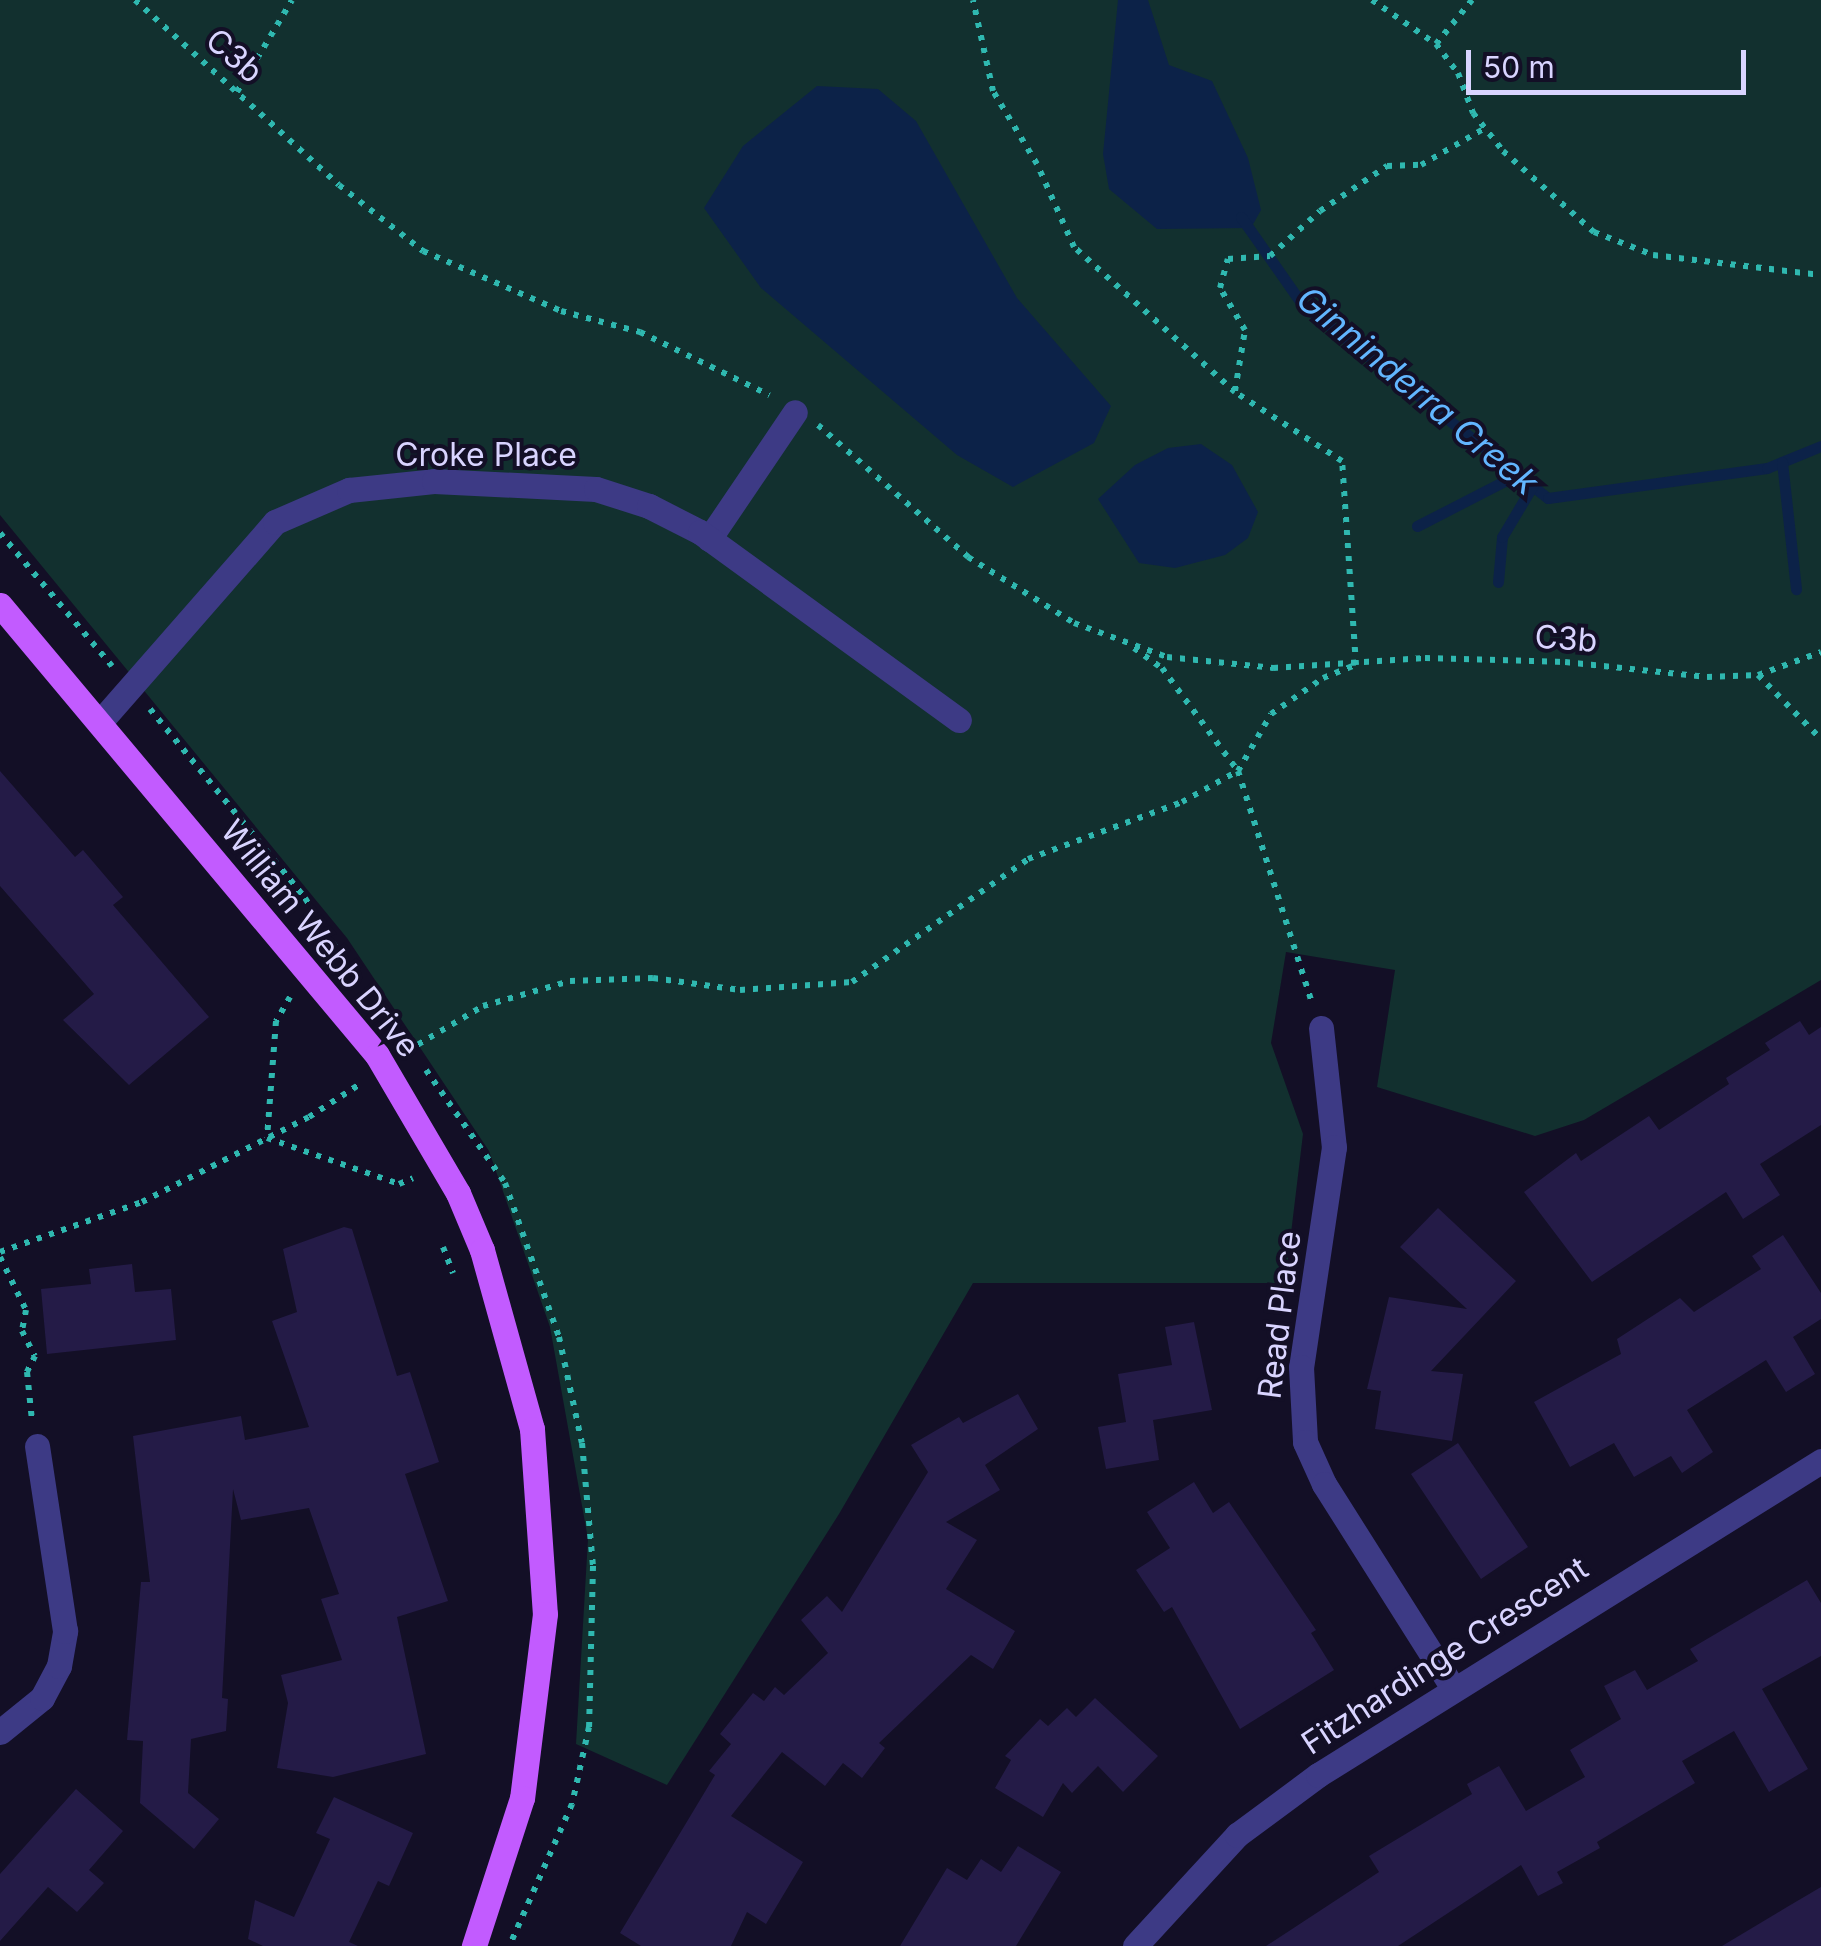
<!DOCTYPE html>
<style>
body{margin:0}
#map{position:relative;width:1821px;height:1946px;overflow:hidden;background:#130f26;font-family:Inter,sans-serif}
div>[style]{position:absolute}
.green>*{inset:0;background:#12302f}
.water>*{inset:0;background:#0c2248}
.stream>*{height:11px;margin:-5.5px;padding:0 5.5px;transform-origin:5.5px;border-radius:5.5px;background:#0c2248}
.building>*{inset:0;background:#241b47}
.path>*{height:6px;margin-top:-3px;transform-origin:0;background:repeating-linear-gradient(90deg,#2fb8b0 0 5px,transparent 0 13px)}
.minor>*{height:25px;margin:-12.5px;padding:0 12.5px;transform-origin:12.5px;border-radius:12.5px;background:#3d3a85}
.major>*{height:25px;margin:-12.5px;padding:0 12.5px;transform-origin:12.5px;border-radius:12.5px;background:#c25bff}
span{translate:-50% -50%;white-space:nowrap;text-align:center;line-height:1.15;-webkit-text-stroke:8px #130f26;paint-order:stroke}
.street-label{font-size:32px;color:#d9d4ff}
.water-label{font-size:35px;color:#62b6ff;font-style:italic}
.scale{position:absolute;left:1466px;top:50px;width:280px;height:45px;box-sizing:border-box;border:5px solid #d9d4ff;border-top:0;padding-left:12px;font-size:30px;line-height:35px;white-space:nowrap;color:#d9d4ff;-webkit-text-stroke:8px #130f26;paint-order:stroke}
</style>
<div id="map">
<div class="green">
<div style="clip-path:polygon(0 0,1821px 0,1821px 980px,1584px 1120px,1535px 1136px,1377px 1087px,1395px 970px,1286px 952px,1271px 1043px,1303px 1134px,1285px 1283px,973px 1283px,839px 1514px,667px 1785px,576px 1744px,588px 1539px,550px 1327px,489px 1151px,347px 938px,0 515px)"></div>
</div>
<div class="water">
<div style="clip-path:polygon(1118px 0,1148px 0,1169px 65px,1212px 81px,1248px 158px,1261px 210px,1251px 228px,1157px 229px,1109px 189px,1103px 154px)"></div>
<div style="clip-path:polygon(817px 86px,878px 89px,916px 121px,1017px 298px,1111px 406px,1094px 443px,1013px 487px,957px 455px,761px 288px,704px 208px,743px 146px)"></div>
<div style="clip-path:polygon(1201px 444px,1232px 465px,1258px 512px,1248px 538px,1225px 555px,1175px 568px,1139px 563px,1098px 499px,1135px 465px,1168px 448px)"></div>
</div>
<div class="stream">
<div style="left:1241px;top:217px;width:106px;rotate:55deg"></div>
<div style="left:1302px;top:304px;width:313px;rotate:38.3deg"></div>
<div style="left:1548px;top:498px;width:221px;rotate:-7.8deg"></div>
<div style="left:1767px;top:468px;width:58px;rotate:-22.2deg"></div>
<div style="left:1782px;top:462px;width:128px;rotate:83.7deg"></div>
<div style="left:1417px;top:526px;width:114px;rotate:-27.2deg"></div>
<div style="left:1498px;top:582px;width:45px;rotate:-84.9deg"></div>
<div style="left:1502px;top:537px;width:61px;rotate:-59.2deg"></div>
</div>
<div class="building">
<div style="clip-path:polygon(0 771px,75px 857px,83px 850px,123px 897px,113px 905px,209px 1017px,129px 1085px,63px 1020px,94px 994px,0 886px)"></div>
<div style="clip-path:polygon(1800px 1021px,1809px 1035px,1821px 1027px,1821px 1125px,1760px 1164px,1780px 1195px,1743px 1219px,1726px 1192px,1592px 1282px,1524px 1192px,1576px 1153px,1581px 1161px,1649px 1116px,1659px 1130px,1729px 1084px,1726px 1078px,1770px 1050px,1765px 1043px)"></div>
<div style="clip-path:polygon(1438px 1208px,1516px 1281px,1431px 1371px,1463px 1374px,1452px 1441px,1375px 1429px,1381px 1391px,1367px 1389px,1389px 1297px,1467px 1309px,1400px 1247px)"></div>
<div style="clip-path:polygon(344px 1227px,352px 1229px,397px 1376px,410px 1372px,439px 1462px,405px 1474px,448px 1601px,397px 1617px,426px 1754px,333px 1777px,277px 1768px,288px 1703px,281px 1675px,342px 1660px,321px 1599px,339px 1594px,309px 1508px,241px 1520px,233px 1489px,222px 1698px,228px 1699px,226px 1731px,191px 1739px,188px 1793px,219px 1819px,194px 1849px,140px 1803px,143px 1741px,127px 1740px,141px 1582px,150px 1582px,133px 1436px,241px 1416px,245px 1440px,309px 1427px,272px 1321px,297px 1312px,283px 1249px)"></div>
<div style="clip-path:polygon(1783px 1235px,1821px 1293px,1821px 1319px,1793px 1337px,1815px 1374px,1786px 1392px,1766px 1360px,1687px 1410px,1713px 1452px,1682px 1473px,1671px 1456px,1634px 1477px,1614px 1443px,1570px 1467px,1534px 1402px,1621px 1354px,1617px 1339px,1680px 1298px,1694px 1312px,1761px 1269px,1752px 1256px)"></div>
<div style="clip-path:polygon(132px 1264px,135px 1292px,171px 1289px,176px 1340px,47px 1354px,41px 1289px,91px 1284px,89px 1269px)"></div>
<div style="clip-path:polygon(1194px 1322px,1212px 1410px,1153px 1420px,1159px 1460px,1106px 1469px,1098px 1427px,1126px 1422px,1118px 1374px,1172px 1365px,1165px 1327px)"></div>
<div style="clip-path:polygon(1018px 1394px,1038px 1429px,985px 1465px,1000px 1490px,946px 1522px,977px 1540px,946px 1589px,1015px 1631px,993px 1669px,971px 1655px,879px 1743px,885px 1748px,862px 1778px,843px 1763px,825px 1786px,782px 1752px,731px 1816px,803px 1862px,766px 1924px,747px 1912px,731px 1946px,641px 1946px,620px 1933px,715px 1775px,709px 1771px,731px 1744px,720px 1734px,753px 1693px,764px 1701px,775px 1687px,784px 1695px,828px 1653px,801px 1620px,827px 1596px,842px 1612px,928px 1472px,911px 1445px,959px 1417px,963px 1423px)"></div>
<div style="clip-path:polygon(1458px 1443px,1528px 1547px,1481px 1579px,1411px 1474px)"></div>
<div style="clip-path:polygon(1194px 1482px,1213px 1513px,1229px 1502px,1316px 1630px,1311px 1633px,1334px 1670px,1240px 1729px,1172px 1607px,1164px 1612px,1136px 1570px,1170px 1548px,1147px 1512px)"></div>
<div style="clip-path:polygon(1807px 1580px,1821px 1603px,1821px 1656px,1762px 1689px,1808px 1769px,1769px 1792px,1734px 1731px,1682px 1761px,1695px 1783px,1597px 1842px,1600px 1848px,1557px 1872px,1563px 1883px,1538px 1896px,1521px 1865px,1398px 1946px,1266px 1946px,1379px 1872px,1369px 1856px,1472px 1794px,1467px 1784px,1499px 1766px,1526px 1811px,1585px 1777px,1570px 1750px,1621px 1719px,1604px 1686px,1635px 1670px,1647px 1690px,1698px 1661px,1690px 1649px)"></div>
<div style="clip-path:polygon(1095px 1698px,1158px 1756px,1123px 1792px,1098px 1766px,1072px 1793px,1063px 1783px,1043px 1817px,995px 1788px,1011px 1760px,1005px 1756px,1040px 1719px,1048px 1726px,1067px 1708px,1076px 1717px)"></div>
<div style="clip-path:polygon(76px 1789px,123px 1831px,89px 1870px,104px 1883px,77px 1912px,48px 1887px,0 1941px,0 1874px)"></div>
<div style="clip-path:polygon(334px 1797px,413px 1833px,389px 1886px,378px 1881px,349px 1942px,358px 1946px,263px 1946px,248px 1939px,255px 1900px,294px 1917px,330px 1839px,316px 1833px)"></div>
<div style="clip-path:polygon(1018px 1846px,1061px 1872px,1016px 1946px,900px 1946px,947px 1868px,967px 1880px,981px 1859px,1001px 1872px)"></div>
<div style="clip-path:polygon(1821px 1887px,1821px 1946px,1722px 1946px,1787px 1907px)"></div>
</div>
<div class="path">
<div style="left:135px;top:0;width:275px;rotate:42.2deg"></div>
<div style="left:339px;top:185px;width:107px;rotate:38.2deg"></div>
<div style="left:423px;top:251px;width:150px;rotate:23.5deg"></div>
<div style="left:561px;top:311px;width:82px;rotate:14.9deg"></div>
<div style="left:640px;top:332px;width:144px;rotate:26deg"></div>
<div style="left:1372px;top:0;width:78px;rotate:34.5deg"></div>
<div style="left:1436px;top:44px;width:36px;rotate:53deg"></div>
<div style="left:1458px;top:73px;width:43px;rotate:69.4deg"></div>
<div style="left:1473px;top:113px;width:48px;rotate:51.7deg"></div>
<div style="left:1503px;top:151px;width:122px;rotate:41.7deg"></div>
<div style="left:1594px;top:232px;width:63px;rotate:21.3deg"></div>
<div style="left:1653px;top:255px;width:169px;rotate:6.8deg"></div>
<div style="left:1436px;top:44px;width:57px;rotate:-50.7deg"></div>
<div style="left:237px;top:92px;width:107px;rotate:-59.1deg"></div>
<div style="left:1235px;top:391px;width:62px;rotate:-80.7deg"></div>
<div style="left:1245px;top:330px;width:49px;rotate:-120.8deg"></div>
<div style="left:1220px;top:288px;width:30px;rotate:-75deg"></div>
<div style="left:1228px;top:259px;width:42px;rotate:-4.1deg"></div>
<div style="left:1270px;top:256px;width:67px;rotate:-42deg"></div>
<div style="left:1320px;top:211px;width:81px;rotate:-33.9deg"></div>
<div style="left:1387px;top:166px;width:34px;rotate:-2deg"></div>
<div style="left:1421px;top:165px;width:74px;rotate:-30deg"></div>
<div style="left:818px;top:425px;width:200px;rotate:41.3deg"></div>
<div style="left:968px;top:557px;width:125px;rotate:31.9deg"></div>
<div style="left:1074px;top:623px;width:99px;rotate:20.1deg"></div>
<div style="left:1167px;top:657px;width:107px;rotate:5.9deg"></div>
<div style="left:1273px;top:668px;width:152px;rotate:-3.8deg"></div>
<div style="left:1425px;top:658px;width:140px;rotate:1.6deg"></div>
<div style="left:1565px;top:662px;width:143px;rotate:6deg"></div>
<div style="left:1707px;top:677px;width:51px;rotate:-2.2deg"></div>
<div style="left:1758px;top:675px;width:67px;rotate:-20.1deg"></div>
<div style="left:0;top:533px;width:174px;rotate:49.9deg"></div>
<div style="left:1134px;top:648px;width:34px;rotate:36deg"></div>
<div style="left:1162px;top:668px;width:128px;rotate:53.6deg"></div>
<div style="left:1238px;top:771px;width:240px;rotate:72.3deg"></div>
<div style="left:1758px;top:675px;width:90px;rotate:45.5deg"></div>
<div style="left:150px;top:709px;width:244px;rotate:50.6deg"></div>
<div style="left:305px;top:898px;width:78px;rotate:58.2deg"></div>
<div style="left:290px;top:997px;width:28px;rotate:120deg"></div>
<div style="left:276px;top:1021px;width:117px;rotate:94.4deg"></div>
<div style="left:267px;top:1138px;width:140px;rotate:19.2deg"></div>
<div style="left:399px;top:1184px;width:15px;rotate:-23deg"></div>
<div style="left:407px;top:1051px;width:88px;rotate:-30.6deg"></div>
<div style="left:483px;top:1006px;width:91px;rotate:-16deg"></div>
<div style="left:570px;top:981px;width:83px;rotate:-2.1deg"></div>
<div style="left:653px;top:978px;width:88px;rotate:7.9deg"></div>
<div style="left:740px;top:990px;width:112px;rotate:-4.1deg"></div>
<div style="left:852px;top:982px;width:215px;rotate:-34.9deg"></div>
<div style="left:1028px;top:859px;width:164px;rotate:-20.3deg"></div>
<div style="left:1182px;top:802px;width:64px;rotate:-29deg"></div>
<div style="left:1238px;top:771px;width:66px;rotate:-59.9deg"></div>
<div style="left:1271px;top:714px;width:63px;rotate:-34.7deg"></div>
<div style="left:1323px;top:678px;width:35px;rotate:-22deg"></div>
<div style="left:1356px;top:665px;width:204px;rotate:-93.9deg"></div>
<div style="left:1342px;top:461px;width:127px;rotate:-147.2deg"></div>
<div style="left:1235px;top:392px;width:217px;rotate:-138deg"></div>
<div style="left:1074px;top:247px;width:91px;rotate:-114deg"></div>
<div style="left:1037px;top:164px;width:85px;rotate:-121.1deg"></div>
<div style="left:993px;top:91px;width:93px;rotate:-102.4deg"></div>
<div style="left:426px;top:1070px;width:138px;rotate:55deg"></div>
<div style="left:505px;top:1183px;width:163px;rotate:70.7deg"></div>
<div style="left:559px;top:1337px;width:108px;rotate:77.8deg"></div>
<div style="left:582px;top:1443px;width:123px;rotate:84.9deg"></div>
<div style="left:593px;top:1566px;width:161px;rotate:91.4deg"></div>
<div style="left:589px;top:1727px;width:79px;rotate:102.4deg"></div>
<div style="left:572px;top:1804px;width:149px;rotate:113.8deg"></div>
<div style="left:443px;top:1247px;width:28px;rotate:69deg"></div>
<div style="left:0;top:1252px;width:151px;rotate:-19.4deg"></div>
<div style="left:142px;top:1202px;width:187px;rotate:-27deg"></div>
<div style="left:309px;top:1117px;width:61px;rotate:-32.9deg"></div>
<div style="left:0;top:1257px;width:59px;rotate:63.9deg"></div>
<div style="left:26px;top:1310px;width:21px;rotate:101deg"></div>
<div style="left:22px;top:1331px;width:28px;rotate:63deg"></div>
<div style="left:35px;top:1356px;width:18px;rotate:117deg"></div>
<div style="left:27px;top:1372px;width:48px;rotate:84.1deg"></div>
</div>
<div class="minor">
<div style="left:709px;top:539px;width:153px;rotate:-55.9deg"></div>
<div style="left:100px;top:722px;width:266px;rotate:-48.8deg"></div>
<div style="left:275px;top:522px;width:81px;rotate:-23.4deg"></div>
<div style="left:349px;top:490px;width:85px;rotate:-6deg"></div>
<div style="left:434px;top:481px;width:162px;rotate:2.8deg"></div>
<div style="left:596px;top:489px;width:56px;rotate:17.8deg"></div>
<div style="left:649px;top:506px;width:57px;rotate:27deg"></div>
<div style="left:700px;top:532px;width:320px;rotate:36deg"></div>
<div style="left:1321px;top:1028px;width:120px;rotate:83.8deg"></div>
<div style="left:1334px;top:1147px;width:222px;rotate:98.5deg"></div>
<div style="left:1301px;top:1367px;width:75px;rotate:86.9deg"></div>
<div style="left:1305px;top:1442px;width:46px;rotate:65.7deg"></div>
<div style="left:1324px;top:1484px;width:241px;rotate:57.7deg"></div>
<div style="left:0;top:1732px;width:54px;rotate:-39deg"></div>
<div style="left:42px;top:1698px;width:36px;rotate:-62deg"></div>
<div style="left:59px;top:1666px;width:36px;rotate:-80deg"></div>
<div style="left:65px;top:1631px;width:187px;rotate:-98.6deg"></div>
<div style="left:1135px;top:1946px;width:151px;rotate:-47.4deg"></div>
<div style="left:1237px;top:1835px;width:101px;rotate:-36.5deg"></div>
<div style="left:1318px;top:1775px;width:593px;rotate:-31.97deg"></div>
</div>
<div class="major">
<div style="left:0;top:605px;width:587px;rotate:50.04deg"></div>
<div style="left:377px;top:1055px;width:160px;rotate:59.6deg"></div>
<div style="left:458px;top:1193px;width:62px;rotate:67.2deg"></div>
<div style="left:482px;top:1250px;width:186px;rotate:74.4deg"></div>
<div style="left:532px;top:1429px;width:185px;rotate:86deg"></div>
<div style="left:545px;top:1614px;width:185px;rotate:97.1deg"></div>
<div style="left:522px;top:1798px;width:156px;rotate:108deg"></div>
</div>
<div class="street-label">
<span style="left:234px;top:56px;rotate:42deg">C3b</span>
<span style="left:486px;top:455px">Croke Place</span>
<span style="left:1566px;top:639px;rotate:4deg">C3b</span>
<span style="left:320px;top:939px;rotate:51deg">William Webb Drive</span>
<span style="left:1280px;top:1315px;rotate:-83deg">Read Place</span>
<span style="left:1445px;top:1656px;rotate:-33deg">Fitzhardinge Crescent</span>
</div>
<div class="water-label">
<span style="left:1418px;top:390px;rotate:40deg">Ginninderra Creek</span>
</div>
<div class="scale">50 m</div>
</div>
